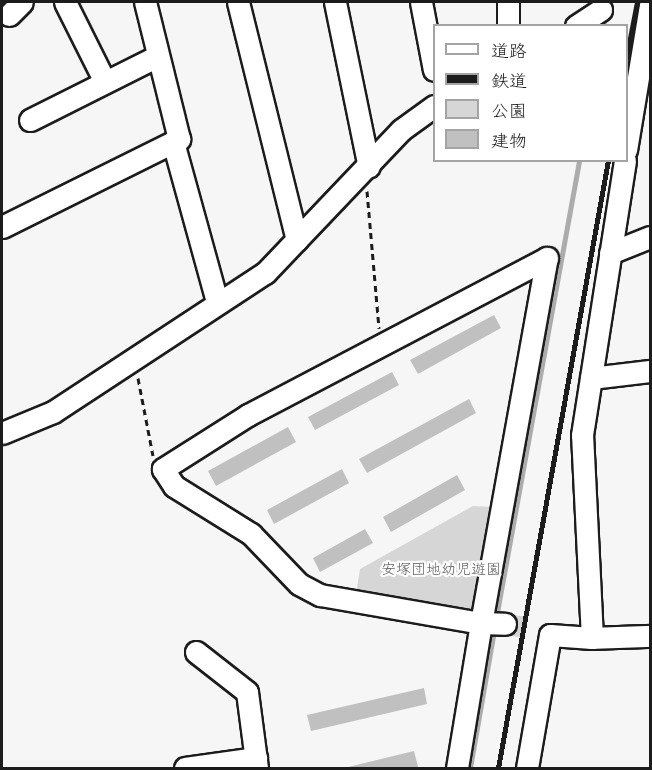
<!DOCTYPE html>
<meta charset="utf-8">
<style>
body{margin:0}
#map{position:relative;width:652px;height:770px;overflow:hidden;background:#f6f6f6;font-family:Mali,"Klee One",sans-serif}
div>[style]{position:absolute}
.green>*{inset:0;background:#d6d6d6}
.stream>*{height:4.5px;margin:-2.25px;padding:0 2.25px;transform-origin:2.25px;border-radius:2.25px;background:#acacac}
.building>*{inset:0;background:#c0c0c0}
.minor-tunnel>*{height:21px;margin-top:-10.5px;transform-origin:0;background:repeating-linear-gradient(90deg,#d5d5d5 0 21px,transparent 0 31px)}
.path>*{height:3px;margin-top:-1.5px;transform-origin:0;background:repeating-linear-gradient(90deg,#1c1c1c 0 6px,transparent 0 10.5px)}
.roads{filter:drop-shadow(2px 0 #1c1c1c) drop-shadow(-2px 0 #1c1c1c) drop-shadow(0 2px #1c1c1c) drop-shadow(0 -2px #1c1c1c)}
.minor>*{height:21px;margin:-10.5px;padding:0 10.5px;transform-origin:10.5px;border-radius:10.5px;background:#fff}
.rail>*{height:4.5px;margin:-2.25px;padding:0 2.25px;transform-origin:2.25px;border-radius:2.25px;background:#1c1c1c}
span{translate:-50% -50%;white-space:nowrap;text-align:center;line-height:1.15;-webkit-text-stroke:4.5px #fff;paint-order:stroke}
.park-label{font-size:15px;color:#5d5d5d}
.frame{position:absolute;inset:0;border:3px solid #1c1c1c;pointer-events:none}
.legend{position:absolute;left:433px;top:24px;width:195px;height:138px;box-sizing:border-box;background:#fff;border:2px solid #a4a4a4;margin:0;padding:8px 10px;list-style:none;font-size:18px;color:#1c1c1c}
.legend li{display:flex;align-items:center;gap:12px;height:30px}
.legend b{width:30px;border:2px solid #a4a4a4}
</style>
<div id="map">
<div class="green">
<div style="clip-path:polygon(473px 506px,493px 507px,474px 610px,469px 614px,356px 594px,360px 569px)"></div>
</div>
<div class="stream">
<div style="left:603px;top:26px;width:10px;rotate:-79deg"></div>
<div style="left:496px;top:618px;width:465px;rotate:-79.7deg"></div>
<div style="left:470px;top:768px;width:140px;rotate:-80.1deg"></div>
</div>
<div class="building">
<div style="clip-path:polygon(494px 315px,501px 328px,418px 374px,410px 360px)"></div>
<div style="clip-path:polygon(392px 372px,399px 385px,315px 430px,308px 417px)"></div>
<div style="clip-path:polygon(469px 399px,476px 413px,367px 473px,359px 459px)"></div>
<div style="clip-path:polygon(288px 427px,296px 442px,216px 486px,208px 471px)"></div>
<div style="clip-path:polygon(342px 469px,349px 483px,274px 524px,267px 510px)"></div>
<div style="clip-path:polygon(457px 475px,465px 490px,391px 532px,383px 517px)"></div>
<div style="clip-path:polygon(365px 529px,373px 543px,320px 572px,313px 558px)"></div>
<div style="clip-path:polygon(424px 688px,427px 704px,311px 731px,307px 715px)"></div>
<div style="clip-path:polygon(414px 751px,418px 767px,344px 768px)"></div>
</div>
<div class="minor-tunnel">
<div style="left:505px;top:624px;width:28px;rotate:8deg"></div>
</div>
<div class="path">
<div style="left:367px;top:191px;width:138px;rotate:85deg"></div>
<div style="left:138px;top:378px;width:79px;rotate:79.1deg"></div>
</div>
<div class="roads">
<div class="minor">
<div style="left:65px;top:2px;width:89px;rotate:63.4deg"></div>
<div style="left:238px;top:2px;width:245px;rotate:76.1deg"></div>
<div style="left:335px;top:2px;width:168px;rotate:78.4deg"></div>
<div style="left:421px;top:2px;width:69px;rotate:79.2deg"></div>
<div style="left:508px;top:2px;width:24px;rotate:90deg"></div>
<div style="left:9px;top:15px;width:18px;rotate:-45deg"></div>
<div style="left:576px;top:26px;width:30px;rotate:-33deg"></div>
<div style="left:30px;top:120px;width:143px;rotate:-26.6deg"></div>
<div style="left:173px;top:142px;width:166px;rotate:74.6deg"></div>
<div style="left:626px;top:150px;width:147px;rotate:-80.6deg"></div>
<div style="left:2px;top:227px;width:198px;rotate:-26.4deg"></div>
<div style="left:179px;top:139px;width:141px;rotate:-103.9deg"></div>
<div style="left:610px;top:253px;width:43px;rotate:-21.8deg"></div>
<div style="left:591px;top:378px;width:59px;rotate:-6.8deg"></div>
<div style="left:2px;top:433px;width:55px;rotate:-22.4deg"></div>
<div style="left:53px;top:412px;width:254px;rotate:-33.3deg"></div>
<div style="left:265px;top:273px;width:197px;rotate:-46.4deg"></div>
<div style="left:401px;top:130px;width:41px;rotate:-36deg"></div>
<div style="left:592px;top:638px;width:58px;rotate:-2deg"></div>
<div style="left:196px;top:652px;width:65px;rotate:38.1deg"></div>
<div style="left:247px;top:692px;width:77px;rotate:82.5deg"></div>
<div style="left:185px;top:768px;width:72px;rotate:-8deg"></div>
<div style="left:457px;top:768px;width:147px;rotate:-80.6deg"></div>
<div style="left:481px;top:623px;width:371px;rotate:-79.8deg"></div>
<div style="left:547px;top:258px;width:338px;rotate:152.3deg"></div>
<div style="left:248px;top:415px;width:101px;rotate:147.6deg"></div>
<div style="left:163px;top:469px;width:20px;rotate:57deg"></div>
<div style="left:174px;top:486px;width:91px;rotate:31.9deg"></div>
<div style="left:251px;top:534px;width:69px;rotate:46.2deg"></div>
<div style="left:299px;top:584px;width:24px;rotate:28deg"></div>
<div style="left:320px;top:595px;width:163px;rotate:9.9deg"></div>
<div style="left:481px;top:623px;width:24px;rotate:2deg"></div>
<div style="left:527px;top:768px;width:135px;rotate:-80.2deg"></div>
<div style="left:550px;top:635px;width:42px;rotate:4.1deg"></div>
<div style="left:592px;top:638px;width:203px;rotate:-92.8deg"></div>
<div style="left:582px;top:435px;width:278px;rotate:-81.1deg"></div>
</div>
</div>
<div class="rail">
<div style="left:626px;top:59px;width:58px;rotate:-79.1deg"></div>
<div style="left:498px;top:768px;width:618px;rotate:-79.74deg"></div>
</div>
<div class="park-label">
<span style="left:441px;top:569px">安塚団地幼児遊園</span>
</div>
<div class="frame"></div>
<ul class="legend">
<li><b style="height:8px;background:#fff"></b>道路</li>
<li><b style="height:8px;background:#1c1c1c"></b>鉄道</li>
<li><b style="height:16px;background:#d6d6d6"></b>公園</li>
<li><b style="height:16px;background:#c0c0c0"></b>建物</li>
</ul>
</div>
